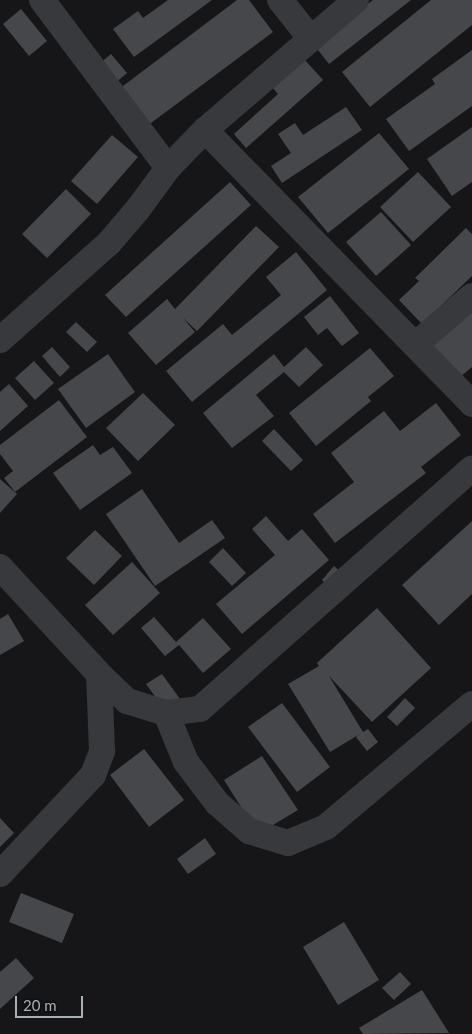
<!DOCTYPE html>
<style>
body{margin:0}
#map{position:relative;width:472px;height:1034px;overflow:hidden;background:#161618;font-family:Lato,sans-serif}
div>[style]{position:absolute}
.building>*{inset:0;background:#45474b}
.minor>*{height:26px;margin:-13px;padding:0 13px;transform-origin:13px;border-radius:13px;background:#37393c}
span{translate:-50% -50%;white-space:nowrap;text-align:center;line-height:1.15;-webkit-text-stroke:5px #111113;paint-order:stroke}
.scale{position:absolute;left:15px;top:996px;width:68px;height:22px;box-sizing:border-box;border:2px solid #a8b0b7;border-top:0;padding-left:6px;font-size:15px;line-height:18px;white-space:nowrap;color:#a8b0b7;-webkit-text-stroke:4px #111113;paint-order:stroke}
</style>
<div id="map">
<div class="building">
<div style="clip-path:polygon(168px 0,212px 0,134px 57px,113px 29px,138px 11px,143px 18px)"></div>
<div style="clip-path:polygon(237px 0,249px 0,273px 32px,147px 126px,119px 89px)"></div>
<div style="clip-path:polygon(373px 0,411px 0,329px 64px,314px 45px)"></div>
<div style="clip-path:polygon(431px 0,472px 0,472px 25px,370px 107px,342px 72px)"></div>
<div style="clip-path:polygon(21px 9px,47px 41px,29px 56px,3px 24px)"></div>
<div style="clip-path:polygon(472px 50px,472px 106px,409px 151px,386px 119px,435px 84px,432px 79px)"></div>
<div style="clip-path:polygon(111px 54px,127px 73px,114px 84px,98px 65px)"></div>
<div style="clip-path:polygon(305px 60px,323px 80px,246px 148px,234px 134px,278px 94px,273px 88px)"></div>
<div style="clip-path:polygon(346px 107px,362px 130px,282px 183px,271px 166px,291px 153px,278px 134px,295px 123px,303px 135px)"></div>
<div style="clip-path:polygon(472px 127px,472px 182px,452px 196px,427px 159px)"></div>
<div style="clip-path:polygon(379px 133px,409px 169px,328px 233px,298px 197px)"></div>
<div style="clip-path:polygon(112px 135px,138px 157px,97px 204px,71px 181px)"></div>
<div style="clip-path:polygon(418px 172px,451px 207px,413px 242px,380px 207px)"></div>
<div style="clip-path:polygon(230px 182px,251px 205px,126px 317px,105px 295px)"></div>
<div style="clip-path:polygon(66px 189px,91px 214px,47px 258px,22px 234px)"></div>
<div style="clip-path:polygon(381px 212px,411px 245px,376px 276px,346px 242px)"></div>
<div style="clip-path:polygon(256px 226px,279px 247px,197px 331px,183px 318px,195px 332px,156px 365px,128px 333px,167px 299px,175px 309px)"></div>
<div style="clip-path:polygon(466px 228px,472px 234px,472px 276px,422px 324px,399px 300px,419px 281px,415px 278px)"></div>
<div style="clip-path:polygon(296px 252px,327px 290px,192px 402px,166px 371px,223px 324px,232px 335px,281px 295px,266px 277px)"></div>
<div style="clip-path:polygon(330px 296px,359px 333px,342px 346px,327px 328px,318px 335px,304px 317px)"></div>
<div style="clip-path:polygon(472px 310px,472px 367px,459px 378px,431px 347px)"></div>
<div style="clip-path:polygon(76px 322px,97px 342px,87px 352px,66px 332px)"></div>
<div style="clip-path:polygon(52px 347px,70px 367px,60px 377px,42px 356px)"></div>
<div style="clip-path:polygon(306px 347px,323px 365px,299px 387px,284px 372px,256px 395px,274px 416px,232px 448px,203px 413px,274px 354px,284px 367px)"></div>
<div style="clip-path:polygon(370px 348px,394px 376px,368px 397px,371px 401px,316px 446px,289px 413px)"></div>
<div style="clip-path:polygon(108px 354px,135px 392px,86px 428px,58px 389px)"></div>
<div style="clip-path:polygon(34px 361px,54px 383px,35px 400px,15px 378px)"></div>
<div style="clip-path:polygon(9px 384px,28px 406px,0 431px,0 392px)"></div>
<div style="clip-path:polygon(143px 393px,175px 425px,138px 461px,106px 428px)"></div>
<div style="clip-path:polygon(59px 400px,87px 437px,15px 492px,4px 478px,13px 471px,0 454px,0 445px)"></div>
<div style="clip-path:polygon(436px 403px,461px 435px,421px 467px,426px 473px,335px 543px,313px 514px,354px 482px,331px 453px,384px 411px,400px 431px)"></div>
<div style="clip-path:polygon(274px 429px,303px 460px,291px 471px,262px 441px)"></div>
<div style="clip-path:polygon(93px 445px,100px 455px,113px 447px,132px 473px,80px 510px,53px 473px)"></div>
<div style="clip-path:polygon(0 479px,17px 494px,0 513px)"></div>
<div style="clip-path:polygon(142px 489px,179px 543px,212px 520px,225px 538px,155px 586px,106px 514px)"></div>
<div style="clip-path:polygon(266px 516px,288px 541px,302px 529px,329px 560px,242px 634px,216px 604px,275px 555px,252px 529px)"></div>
<div style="clip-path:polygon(472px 521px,472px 594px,439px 625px,402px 585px)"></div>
<div style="clip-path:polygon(95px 530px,122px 556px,94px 585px,66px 558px)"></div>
<div style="clip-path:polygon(223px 548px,246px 573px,232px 586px,209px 562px)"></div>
<div style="clip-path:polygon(132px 562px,160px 593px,113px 635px,85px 605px)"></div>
<div style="clip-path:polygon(334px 566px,349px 580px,336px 594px,322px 580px)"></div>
<div style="clip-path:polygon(377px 608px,431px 668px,372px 722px,329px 676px,363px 732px,368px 729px,378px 742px,367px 751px,356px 737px,360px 734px,330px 752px,288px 684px,319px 666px,317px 663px)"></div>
<div style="clip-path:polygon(8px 614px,24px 641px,0 655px,0 619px)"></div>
<div style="clip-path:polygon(154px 617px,176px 642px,203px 618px,231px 649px,203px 673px,179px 645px,165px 656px,141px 628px)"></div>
<div style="clip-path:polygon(162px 674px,180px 699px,165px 710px,146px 684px)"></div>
<div style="clip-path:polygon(405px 698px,415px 708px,397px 726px,387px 717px)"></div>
<div style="clip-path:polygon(282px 703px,330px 767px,297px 792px,248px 727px)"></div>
<div style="clip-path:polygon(144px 749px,184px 800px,149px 827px,110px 775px)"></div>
<div style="clip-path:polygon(262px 756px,298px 810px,258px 834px,224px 780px)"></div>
<div style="clip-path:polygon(0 818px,14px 833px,0 847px)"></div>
<div style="clip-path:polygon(205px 838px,216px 854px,188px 874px,177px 859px)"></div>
<div style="clip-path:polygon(21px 893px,74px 914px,62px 943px,9px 922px)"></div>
<div style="clip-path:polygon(344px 922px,379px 980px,338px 1005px,303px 947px)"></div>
<div style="clip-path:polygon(16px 958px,34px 978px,0 1009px,0 972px)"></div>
<div style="clip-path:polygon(400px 972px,411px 984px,394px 1000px,382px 988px)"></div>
<div style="clip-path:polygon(422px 990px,449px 1033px,363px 1034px,359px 1028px)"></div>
</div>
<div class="minor">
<div style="left:42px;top:0;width:210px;rotate:53.1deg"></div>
<div style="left:280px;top:0;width:50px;rotate:51.5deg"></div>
<div style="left:205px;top:130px;width:383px;rotate:45.7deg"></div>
<div style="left:0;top:340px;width:146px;rotate:-41.7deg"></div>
<div style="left:109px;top:243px;width:45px;rotate:-49.5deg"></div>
<div style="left:138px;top:209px;width:51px;rotate:-53.8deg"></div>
<div style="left:168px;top:168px;width:53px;rotate:-45.8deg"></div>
<div style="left:205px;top:130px;width:199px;rotate:-40.7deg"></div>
<div style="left:415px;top:345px;width:75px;rotate:-40.7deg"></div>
<div style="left:0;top:567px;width:146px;rotate:47.2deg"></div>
<div style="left:99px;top:674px;width:39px;rotate:44deg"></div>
<div style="left:127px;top:701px;width:41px;rotate:17.1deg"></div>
<div style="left:166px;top:713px;width:34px;rotate:-7deg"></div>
<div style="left:200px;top:709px;width:363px;rotate:-41.5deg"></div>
<div style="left:166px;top:713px;width:53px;rotate:67.8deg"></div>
<div style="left:186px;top:762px;width:51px;rotate:52.9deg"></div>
<div style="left:217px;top:803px;width:43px;rotate:41.2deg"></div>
<div style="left:249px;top:831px;width:41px;rotate:17.1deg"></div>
<div style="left:288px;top:843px;width:41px;rotate:-22.8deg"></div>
<div style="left:326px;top:827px;width:191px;rotate:-40.1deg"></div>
<div style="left:0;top:874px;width:136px;rotate:-46.8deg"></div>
<div style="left:93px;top:775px;width:26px;rotate:-69deg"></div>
<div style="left:102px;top:751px;width:77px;rotate:-92.2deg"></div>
</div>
<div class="scale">20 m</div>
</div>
